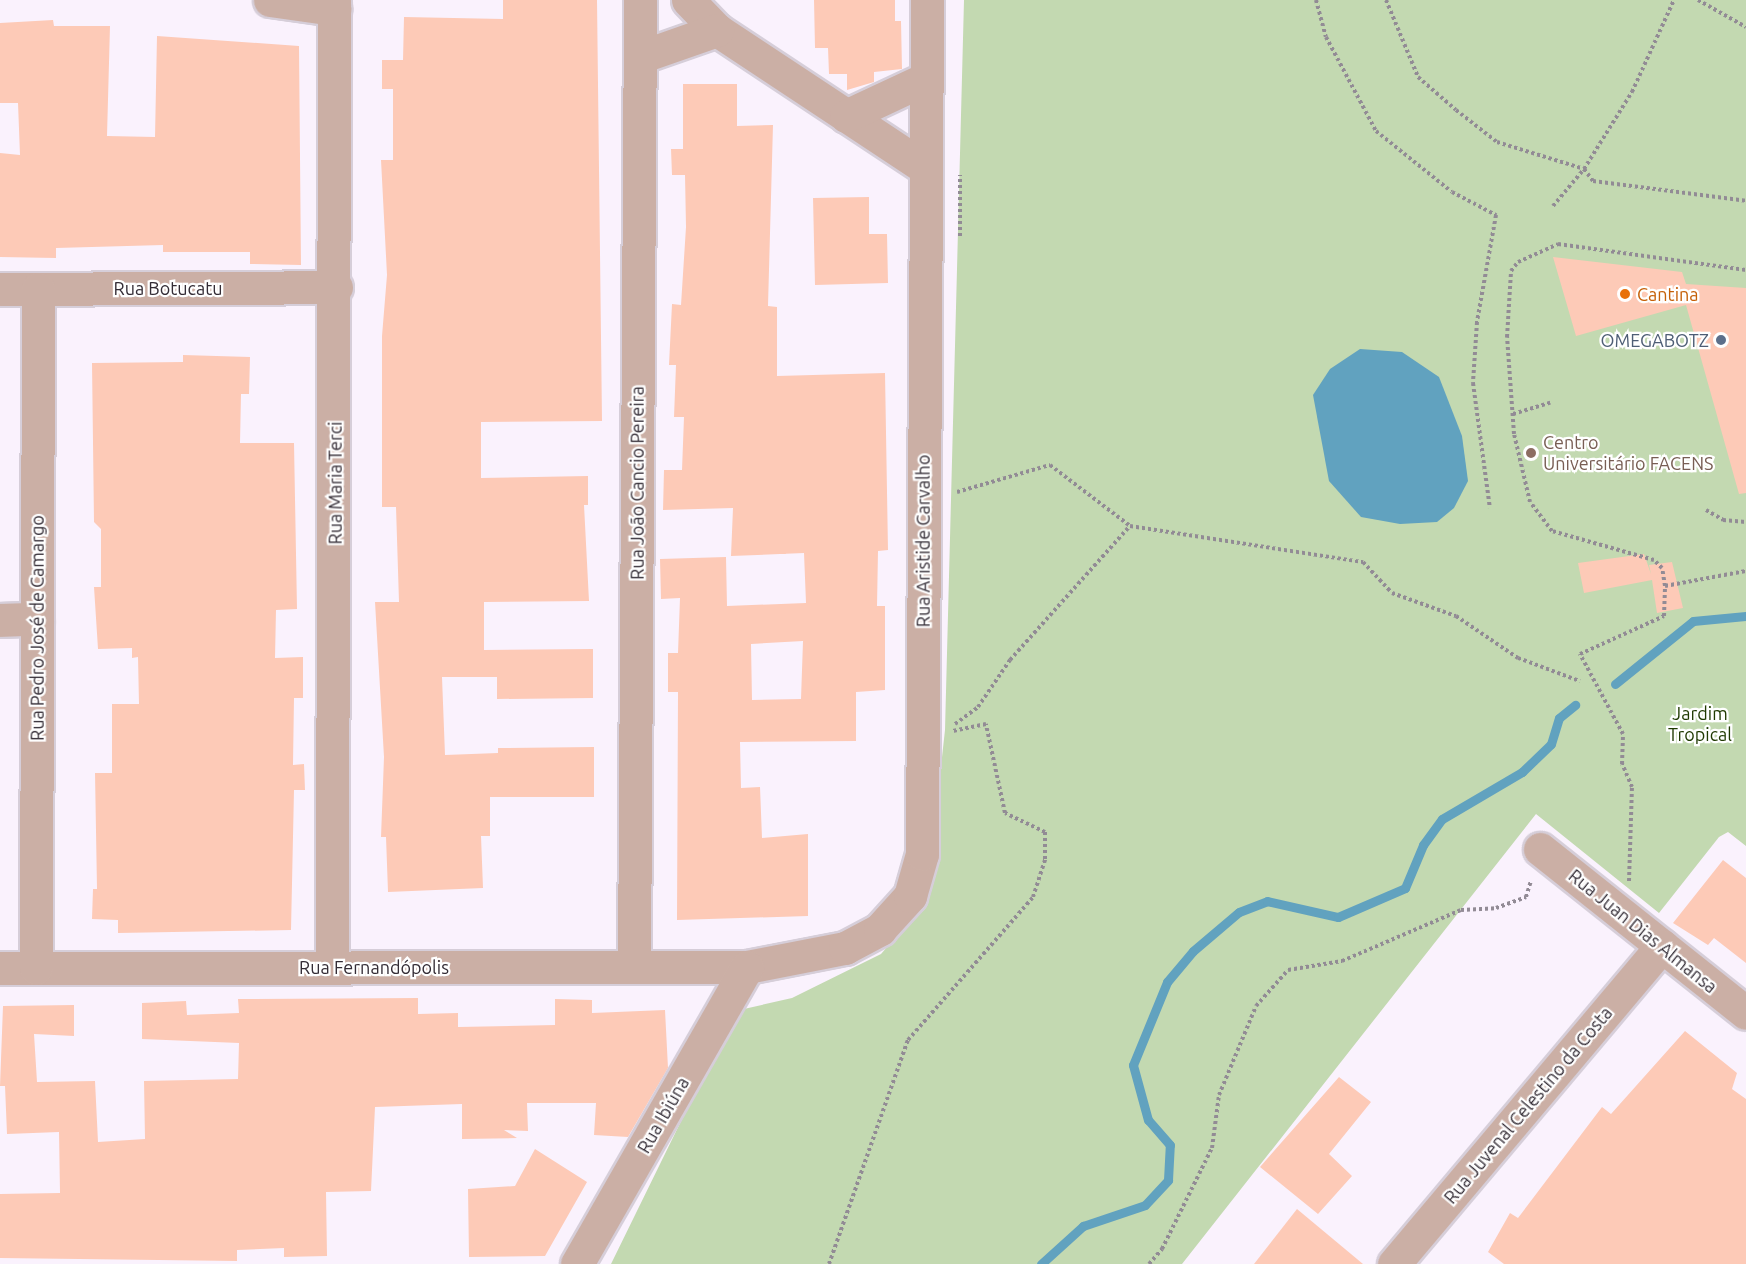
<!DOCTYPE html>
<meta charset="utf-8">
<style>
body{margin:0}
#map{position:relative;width:1746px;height:1264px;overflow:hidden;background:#faf2fd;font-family:Ubuntu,sans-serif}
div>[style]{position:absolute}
.green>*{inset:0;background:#c3d9b1}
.water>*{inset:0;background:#61a2bf}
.stream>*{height:9px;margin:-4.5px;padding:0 4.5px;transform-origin:4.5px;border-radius:4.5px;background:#61a2bf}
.building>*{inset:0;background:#fdcab7}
.path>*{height:4px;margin-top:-2px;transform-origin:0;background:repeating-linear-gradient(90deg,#928b95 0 3px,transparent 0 6px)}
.roads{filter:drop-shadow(2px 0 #d6ced9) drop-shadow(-2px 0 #d6ced9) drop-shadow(0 2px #d6ced9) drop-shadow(0 -2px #d6ced9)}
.minor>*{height:33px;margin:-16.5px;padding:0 16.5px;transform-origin:16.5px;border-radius:16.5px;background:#cbafa5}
.dots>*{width:16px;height:16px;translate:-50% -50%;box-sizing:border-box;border:3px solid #fff;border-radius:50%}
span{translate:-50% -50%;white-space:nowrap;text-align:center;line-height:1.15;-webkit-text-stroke:4.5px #fff;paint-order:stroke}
.street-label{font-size:18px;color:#332c35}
.food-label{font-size:18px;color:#c56008}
.left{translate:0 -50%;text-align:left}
.service-label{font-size:18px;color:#4e5e75}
.right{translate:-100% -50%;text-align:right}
.education-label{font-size:18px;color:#785e54}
.park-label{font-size:18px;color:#1f3900}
</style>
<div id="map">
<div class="green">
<div style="clip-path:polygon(964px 0,1746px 0,1746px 846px,1728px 832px,1719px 837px,1659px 913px,1536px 814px,1182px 1264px,611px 1264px,735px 1011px,792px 998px,881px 954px,926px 902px,945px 730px)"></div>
</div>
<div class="water">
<div style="clip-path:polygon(1360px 349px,1402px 352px,1439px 377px,1462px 436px,1468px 481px,1454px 508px,1437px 522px,1400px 524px,1361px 517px,1329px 481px,1313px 395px,1330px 369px)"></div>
</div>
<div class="stream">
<div style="left:1615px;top:684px;width:100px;rotate:-38.9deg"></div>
<div style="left:1693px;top:621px;width:53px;rotate:-5.4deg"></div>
<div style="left:1041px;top:1264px;width:57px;rotate:-42.1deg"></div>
<div style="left:1083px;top:1226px;width:65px;rotate:-18.7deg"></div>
<div style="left:1145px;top:1205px;width:34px;rotate:-47deg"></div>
<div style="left:1168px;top:1180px;width:35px;rotate:-87deg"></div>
<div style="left:1170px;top:1145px;width:33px;rotate:-131deg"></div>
<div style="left:1148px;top:1120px;width:57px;rotate:-105.3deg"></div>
<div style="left:1133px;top:1065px;width:90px;rotate:-67.7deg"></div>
<div style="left:1167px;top:982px;width:40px;rotate:-50deg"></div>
<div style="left:1193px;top:951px;width:60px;rotate:-40.3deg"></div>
<div style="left:1239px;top:912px;width:30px;rotate:-21deg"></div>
<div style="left:1267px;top:901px;width:73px;rotate:12.7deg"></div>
<div style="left:1338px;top:917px;width:73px;rotate:-23.4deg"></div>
<div style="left:1405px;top:888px;width:47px;rotate:-67.3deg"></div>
<div style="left:1423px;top:845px;width:32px;rotate:-54deg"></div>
<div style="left:1442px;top:819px;width:93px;rotate:-30.4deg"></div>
<div style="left:1522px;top:772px;width:40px;rotate:-44deg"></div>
<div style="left:1551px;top:744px;width:27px;rotate:-73deg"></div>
<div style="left:1559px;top:718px;width:21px;rotate:-39deg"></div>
</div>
<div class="building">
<div style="clip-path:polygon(503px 0,597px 0,602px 421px,481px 422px,481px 478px,588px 476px,588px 505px,584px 505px,589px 601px,484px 602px,484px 650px,593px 649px,593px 698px,497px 699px,497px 677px,442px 677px,445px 755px,498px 753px,498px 748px,594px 747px,594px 797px,490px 797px,490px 836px,481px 836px,483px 888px,388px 892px,386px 837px,381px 837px,384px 757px,375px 602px,399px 602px,396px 507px,382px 507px,382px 336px,387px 275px,381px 160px,393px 160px,393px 89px,382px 89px,382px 60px,403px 60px,404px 17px,503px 19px)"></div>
<div style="clip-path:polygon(814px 0,895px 0,895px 21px,901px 21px,902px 69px,874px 72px,874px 82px,847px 90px,847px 74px,829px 74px,828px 48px,815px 48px)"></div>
<div style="clip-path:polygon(53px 20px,54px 26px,110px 26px,107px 136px,155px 137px,157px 36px,299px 46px,301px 265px,250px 264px,250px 252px,163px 252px,163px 245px,56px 248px,56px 258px,0 257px,0 153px,20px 155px,18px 103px,0 103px,0 23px)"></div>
<div style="clip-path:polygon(evenodd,683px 84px,737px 84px,737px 126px,773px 125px,768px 306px,777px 307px,777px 376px,885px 373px,888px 550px,878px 551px,877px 606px,885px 606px,885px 690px,856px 692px,856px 741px,740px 742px,741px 788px,760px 787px,762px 838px,808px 834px,808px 916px,677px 920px,678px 692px,668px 692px,668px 653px,678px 653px,680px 598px,661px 599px,660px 559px,726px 557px,727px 606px,806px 603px,804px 553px,731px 556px,733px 508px,663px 510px,664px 470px,682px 470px,684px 417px,674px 417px,676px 365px,669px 365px,672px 304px,681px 305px,686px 227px,685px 175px,672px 175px,671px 149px,683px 149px,683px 84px,803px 641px,801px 699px,752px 700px,751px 644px,803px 641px)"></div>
<div style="clip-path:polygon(869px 197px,869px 234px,887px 234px,888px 283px,815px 285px,813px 198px)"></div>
<div style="clip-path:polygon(1553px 257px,1682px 272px,1686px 284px,1746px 288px,1746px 493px,1739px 494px,1686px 305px,1576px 336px)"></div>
<div style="clip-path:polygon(183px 355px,250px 357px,249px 394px,241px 394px,240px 443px,294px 443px,297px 609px,276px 610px,275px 658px,303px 657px,303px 698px,294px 698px,293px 765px,304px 764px,305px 790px,294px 790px,291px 930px,118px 933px,118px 920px,92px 919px,93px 889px,97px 889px,95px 773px,112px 773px,112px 704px,139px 704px,138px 657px,132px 658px,132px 648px,98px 649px,94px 587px,101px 587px,101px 529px,94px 522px,92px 363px,183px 362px)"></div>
<div style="clip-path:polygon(1644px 554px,1651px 574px,1649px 565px,1672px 562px,1683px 608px,1657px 613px,1652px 580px,1584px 593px,1578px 563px)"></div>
<div style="clip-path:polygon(1723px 860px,1746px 878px,1746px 963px,1714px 938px,1708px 945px,1673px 923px)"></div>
<div style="clip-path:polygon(418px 998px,418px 1014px,458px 1013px,458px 1027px,555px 1025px,555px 999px,592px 1000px,592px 1013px,665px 1010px,668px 1068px,628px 1137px,594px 1135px,596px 1103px,527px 1103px,528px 1131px,504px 1130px,517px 1138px,462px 1139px,462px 1104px,375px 1107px,371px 1191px,326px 1192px,327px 1256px,284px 1257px,284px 1248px,237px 1250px,237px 1261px,0 1258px,0 1194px,60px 1193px,59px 1132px,7px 1134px,5px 1086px,0 1086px,3px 1006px,74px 1005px,74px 1036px,34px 1034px,37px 1082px,95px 1081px,98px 1142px,145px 1139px,144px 1081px,238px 1079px,239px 1043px,142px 1039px,142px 1003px,186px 1001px,187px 1015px,239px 1013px,238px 999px)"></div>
<div style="clip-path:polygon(1685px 1031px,1737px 1073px,1732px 1089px,1746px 1099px,1746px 1264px,1504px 1264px,1488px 1252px,1510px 1213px,1518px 1218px,1602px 1107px,1611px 1114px)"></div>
<div style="clip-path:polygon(1339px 1077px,1371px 1102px,1329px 1154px,1352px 1176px,1318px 1214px,1260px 1167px)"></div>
<div style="clip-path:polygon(535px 1149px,587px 1182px,545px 1256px,469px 1257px,468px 1189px,515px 1186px)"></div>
<div style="clip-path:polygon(1297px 1209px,1363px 1264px,1254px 1264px)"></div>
</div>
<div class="path">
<div style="left:1316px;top:0;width:38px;rotate:75deg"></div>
<div style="left:1326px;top:37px;width:106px;rotate:62deg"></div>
<div style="left:1376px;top:131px;width:97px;rotate:38.8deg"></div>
<div style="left:1452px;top:192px;width:50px;rotate:27.6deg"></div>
<div style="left:1496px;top:215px;width:109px;rotate:100.1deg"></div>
<div style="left:1477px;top:322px;width:61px;rotate:93.8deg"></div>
<div style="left:1473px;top:383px;width:126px;rotate:82.3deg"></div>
<div style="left:1386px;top:0;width:83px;rotate:67.4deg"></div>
<div style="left:1418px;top:77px;width:50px;rotate:41deg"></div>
<div style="left:1456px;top:110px;width:52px;rotate:38deg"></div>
<div style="left:1497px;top:142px;width:91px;rotate:17.2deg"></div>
<div style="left:1584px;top:169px;width:91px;rotate:-58.1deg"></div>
<div style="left:1632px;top:92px;width:101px;rotate:-65.5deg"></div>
<div style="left:1698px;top:0;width:55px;rotate:29.4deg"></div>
<div style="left:1553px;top:206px;width:48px;rotate:-50deg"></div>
<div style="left:1584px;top:169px;width:15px;rotate:53deg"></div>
<div style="left:1593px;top:181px;width:154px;rotate:7.4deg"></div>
<div style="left:960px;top:236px;width:61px;rotate:-90deg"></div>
<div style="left:1513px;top:414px;width:39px;rotate:-17deg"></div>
<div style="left:957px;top:492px;width:97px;rotate:-16.2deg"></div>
<div style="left:1050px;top:465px;width:101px;rotate:37.3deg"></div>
<div style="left:1706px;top:510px;width:20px;rotate:30deg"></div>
<div style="left:1723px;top:520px;width:23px;rotate:5deg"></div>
<div style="left:1665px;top:586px;width:18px;rotate:-99deg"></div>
<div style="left:1662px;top:568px;width:11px;rotate:-135deg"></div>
<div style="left:1654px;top:560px;width:106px;rotate:-164.1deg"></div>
<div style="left:1552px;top:531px;width:36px;rotate:-127deg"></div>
<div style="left:1530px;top:502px;width:70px;rotate:-103.2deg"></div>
<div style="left:1514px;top:434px;width:97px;rotate:-94.1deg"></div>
<div style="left:1507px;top:337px;width:66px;rotate:-86.5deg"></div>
<div style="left:1511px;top:271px;width:11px;rotate:-52deg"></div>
<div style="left:1518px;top:262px;width:44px;rotate:-24.2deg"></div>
<div style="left:1558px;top:244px;width:190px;rotate:7.9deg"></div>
<div style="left:955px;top:724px;width:29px;rotate:-36deg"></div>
<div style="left:978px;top:707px;width:57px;rotate:-55.8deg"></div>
<div style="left:1010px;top:660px;width:180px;rotate:-48.2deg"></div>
<div style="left:1130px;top:526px;width:236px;rotate:8.8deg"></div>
<div style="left:1363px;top:562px;width:42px;rotate:46.9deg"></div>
<div style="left:1392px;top:593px;width:68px;rotate:19.8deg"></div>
<div style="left:1456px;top:616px;width:75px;rotate:34.1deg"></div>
<div style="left:1518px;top:658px;width:66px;rotate:20.4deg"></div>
<div style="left:1629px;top:881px;width:94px;rotate:-88.2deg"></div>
<div style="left:1632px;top:787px;width:25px;rotate:-113deg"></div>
<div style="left:1622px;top:764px;width:30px;rotate:-88deg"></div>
<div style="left:1623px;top:734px;width:91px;rotate:-118.3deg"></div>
<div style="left:1580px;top:654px;width:92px;rotate:-24.3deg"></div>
<div style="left:1664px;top:616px;width:30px;rotate:-88deg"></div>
<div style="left:1665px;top:586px;width:82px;rotate:-10.5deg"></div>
<div style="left:829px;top:1264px;width:238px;rotate:-70.6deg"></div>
<div style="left:908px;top:1040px;width:190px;rotate:-48.8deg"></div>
<div style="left:1033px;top:897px;width:40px;rotate:-72deg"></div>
<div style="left:1045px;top:859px;width:27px;rotate:-90deg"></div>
<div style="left:1045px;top:832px;width:44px;rotate:-154.6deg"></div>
<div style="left:1005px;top:813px;width:91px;rotate:-102.1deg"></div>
<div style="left:986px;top:724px;width:34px;rotate:168deg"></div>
<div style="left:1149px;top:1264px;width:20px;rotate:-49deg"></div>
<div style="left:1162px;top:1249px;width:113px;rotate:-63.7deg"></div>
<div style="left:1212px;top:1148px;width:53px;rotate:-82.5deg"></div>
<div style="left:1219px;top:1095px;width:96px;rotate:-67.4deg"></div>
<div style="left:1256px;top:1006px;width:48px;rotate:-48.4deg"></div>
<div style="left:1288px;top:970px;width:55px;rotate:-9.5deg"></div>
<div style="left:1342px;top:961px;width:129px;rotate:-23.2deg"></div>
<div style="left:1461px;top:910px;width:35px;rotate:-3deg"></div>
<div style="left:1496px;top:908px;width:32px;rotate:-20deg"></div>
<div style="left:1526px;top:897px;width:17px;rotate:-73deg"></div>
</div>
<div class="roads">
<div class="minor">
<div style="left:270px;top:0;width:65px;rotate:8deg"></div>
<div style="left:688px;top:0;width:42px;rotate:46deg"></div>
<div style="left:717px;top:30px;width:248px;rotate:33.5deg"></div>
<div style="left:640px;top:57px;width:82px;rotate:-19.3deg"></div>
<div style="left:846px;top:116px;width:87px;rotate:-25.1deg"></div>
<div style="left:0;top:289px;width:336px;rotate:-0.3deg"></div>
<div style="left:0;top:620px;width:37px;rotate:-2deg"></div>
<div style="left:1540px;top:849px;width:263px;rotate:38.5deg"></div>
<div style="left:634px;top:965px;width:965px;rotate:-89.64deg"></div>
<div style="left:332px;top:967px;width:967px;rotate:-89.88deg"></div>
<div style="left:0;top:968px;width:747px;rotate:-0.08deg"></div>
<div style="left:747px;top:967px;width:100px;rotate:-11deg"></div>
<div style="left:845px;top:948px;width:40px;rotate:-28deg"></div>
<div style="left:880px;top:929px;width:45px;rotate:-47.7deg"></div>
<div style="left:910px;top:896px;width:44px;rotate:-74.1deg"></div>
<div style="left:922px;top:854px;width:854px;rotate:-89.66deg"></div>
<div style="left:36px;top:968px;width:679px;rotate:-89.83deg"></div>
<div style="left:577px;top:1264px;width:342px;rotate:-60.2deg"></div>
<div style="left:1394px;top:1264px;width:416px;rotate:-49.9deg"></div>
</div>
</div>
<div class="dots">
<div style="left:1625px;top:294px;background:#e8710a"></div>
<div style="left:1721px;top:340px;background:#5c6f8a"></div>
<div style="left:1531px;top:453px;background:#8d6e63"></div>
</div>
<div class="street-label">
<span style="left:168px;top:288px">Rua Botucatu</span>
<span style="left:335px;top:483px;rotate:-90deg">Rua Maria Terci</span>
<span style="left:637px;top:483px;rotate:-90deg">Rua João Cancio Pereira</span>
<span style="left:923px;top:541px;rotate:-90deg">Rua Aristide Carvalho</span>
<span style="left:37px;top:628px;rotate:-90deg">Rua Pedro José de Camargo</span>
<span style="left:1643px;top:931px;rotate:39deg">Rua Juan Dias Almansa</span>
<span style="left:374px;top:967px">Rua Fernandópolis</span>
<span style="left:1528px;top:1105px;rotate:-50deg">Rua Juvenal Celestino da Costa</span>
<span style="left:663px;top:1115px;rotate:-60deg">Rua Ibiúna</span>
</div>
<div class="food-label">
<span class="left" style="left:1637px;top:294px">Cantina</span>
</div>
<div class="service-label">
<span class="right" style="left:1709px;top:340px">OMEGABOTZ</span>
</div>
<div class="education-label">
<span class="left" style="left:1543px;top:453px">Centro<br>Universitário FACENS</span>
</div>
<div class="park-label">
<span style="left:1700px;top:724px">Jardim<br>Tropical</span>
</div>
</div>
